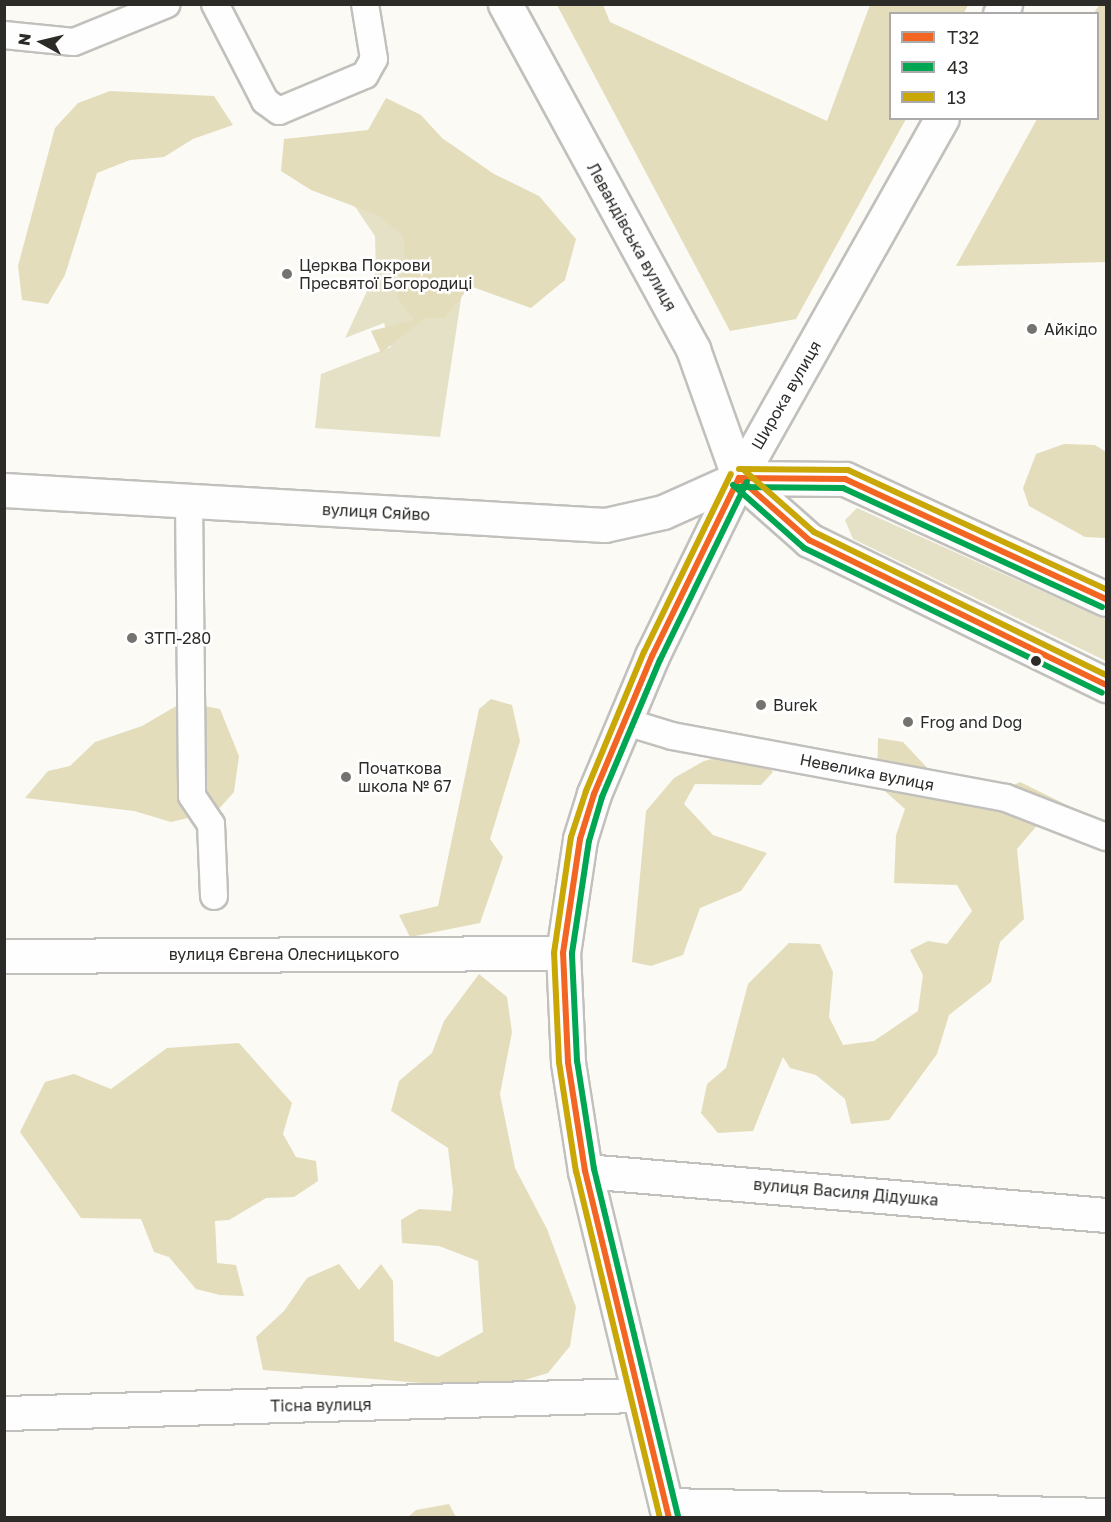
<!DOCTYPE html>
<meta charset="utf-8">
<style>
body{margin:0}
#map{position:relative;width:1111px;height:1522px;overflow:hidden;background:#fbfaf5;font-family:"Golos Text",sans-serif}
div>[style]{position:absolute}
.green>*{inset:0;background:#e5e1c6}
.forest>*{inset:0;background:#e3ddbc}
.roads{filter:drop-shadow(2px 0 #c1c0bc) drop-shadow(-2px 0 #c1c0bc) drop-shadow(0 2px #c1c0bc) drop-shadow(0 -2px #c1c0bc)}
.lane>*{height:26px;margin:-13px;padding:0 13px;transform-origin:13px;border-radius:13px;background:#fefefe}
.street>*{height:33px;margin:-16.5px;padding:0 16.5px;transform-origin:16.5px;border-radius:16.5px;background:#fefefe}
.secondary>*{height:33px;margin:-16.5px;padding:0 16.5px;transform-origin:16.5px;border-radius:16.5px;background:#fefefe}
.bus-1>*{height:6px;margin:-3px;padding:0 3px;transform-origin:3px;border-radius:3px;background:#f26522}
.bus-2>*{height:6px;margin:-3px;padding:0 3px;transform-origin:3px;border-radius:3px;background:#00a651}
.bus-3>*{height:6px;margin:-3px;padding:0 3px;transform-origin:3px;border-radius:3px;background:#c8a706}
.dots>*{width:16px;height:16px;translate:-50% -50%;box-sizing:border-box;border:3px solid #fff;border-radius:50%}
span{translate:-50% -50%;white-space:nowrap;text-align:center;line-height:1.15;-webkit-text-stroke:5px #fff;paint-order:stroke}
.street-label{font-size:16px;color:#2c2b28}
.poi-label{font-size:16px;color:#2c2b28}
.left{translate:0 -50%;text-align:left}
.frame{position:absolute;inset:0;border:6px solid #2c2b28;pointer-events:none}
.legend{position:absolute;left:889px;top:12px;width:210px;height:108px;box-sizing:border-box;background:#fff;border:2px solid #abaaa9;margin:0;padding:8px 10px;list-style:none;font-size:18px;color:#2c2b28}
.legend li{display:flex;align-items:center;gap:12px;height:30px}
.legend b{width:30px;border:2px solid #abaaa9}
.north{position:absolute;left:12px;top:12px;width:60px;height:60px;-webkit-text-stroke:4px #fff;paint-order:stroke;rotate:278deg;font-size:16px;font-weight:700;line-height:24px;text-align:center;color:#2c2b28}
.north::after{content:'';display:block;margin:auto;width:21px;height:27px;background:#2c2b28;clip-path:polygon(50% 0,100% 100%,50% 72%,0 100%)}
</style>
<div id="map">
<div class="green">
<div style="clip-path:polygon(339px 183px,475px 207px,440px 437px,315px 428px,321px 374px,391px 347px,384px 323px,345px 338px,376px 272px,375px 236px)"></div>
<div style="clip-path:polygon(857px 508px,1106px 620px,1106px 661px,853px 539px,845px 520px)"></div>
</div>
<div class="forest">
<div style="clip-path:polygon(557px 5px,603px 5px,610px 22px,827px 121px,870px 5px,968px 5px,964px 13px,890px 14px,890px 118px,906px 119px,796px 319px,730px 331px)"></div>
<div style="clip-path:polygon(1099px 5px,1106px 5px,1106px 262px,956px 266px,1037px 119px,1098px 118px,1094px 13px)"></div>
<div style="clip-path:polygon(110px 91px,214px 96px,233px 125px,193px 139px,164px 157px,130px 160px,97px 173px,65px 275px,48px 304px,22px 300px,18px 266px,55px 128px,78px 103px)"></div>
<div style="clip-path:polygon(386px 98px,421px 115px,442px 138px,494px 174px,539px 196px,576px 239px,565px 280px,531px 308px,470px 286px,445px 318px,425px 318px,381px 353px,371px 331px,414px 320px,397px 298px,405px 264px,403px 235px,377px 215px,311px 190px,281px 171px,284px 139px,368px 130px)"></div>
<div style="clip-path:polygon(1064px 444px,1095px 445px,1106px 452px,1106px 538px,1085px 537px,1029px 506px,1023px 488px,1036px 454px)"></div>
<div style="clip-path:polygon(491px 699px,512px 705px,520px 741px,490px 839px,503px 857px,480px 923px,410px 937px,399px 915px,438px 906px,479px 709px)"></div>
<div style="clip-path:polygon(183px 702px,220px 709px,239px 756px,234px 792px,217px 811px,171px 822px,134px 811px,25px 798px,48px 771px,70px 766px,95px 742px,142px 726px)"></div>
<div style="clip-path:polygon(878px 738px,903px 742px,932px 773px,987px 799px,1020px 782px,1071px 807px,1040px 822px,1017px 849px,1024px 919px,1000px 942px,991px 982px,949px 1015px,937px 1054px,889px 1120px,851px 1124px,845px 1099px,816px 1075px,790px 1068px,783px 1057px,753px 1131px,718px 1133px,701px 1113px,707px 1084px,726px 1068px,748px 984px,789px 943px,820px 944px,833px 972px,829px 1017px,843px 1045px,874px 1041px,918px 1011px,923px 975px,910px 950px,928px 941px,947px 944px,972px 911px,957px 885px,894px 883px,896px 835px,905px 809px,877px 784px)"></div>
<div style="clip-path:polygon(753px 749px,773px 772px,761px 785px,695px 784px,684px 804px,713px 835px,767px 853px,741px 891px,700px 908px,683px 955px,651px 966px,632px 962px,646px 811px,674px 778px,704px 761px)"></div>
<div style="clip-path:polygon(479px 974px,507px 997px,512px 1032px,500px 1094px,515px 1168px,547px 1229px,576px 1307px,570px 1346px,548px 1373px,495px 1389px,263px 1370px,256px 1337px,284px 1311px,307px 1278px,339px 1264px,359px 1290px,381px 1264px,393px 1281px,394px 1341px,438px 1357px,483px 1332px,478px 1261px,439px 1246px,402px 1243px,401px 1220px,419px 1209px,451px 1211px,453px 1191px,448px 1148px,391px 1111px,399px 1081px,432px 1053px,444px 1021px)"></div>
<div style="clip-path:polygon(239px 1043px,292px 1103px,283px 1134px,296px 1157px,316px 1161px,318px 1181px,294px 1197px,266px 1198px,229px 1220px,215px 1221px,217px 1263px,236px 1265px,244px 1296px,220px 1295px,196px 1289px,169px 1257px,154px 1252px,141px 1219px,81px 1218px,20px 1132px,45px 1082px,74px 1074px,111px 1089px,167px 1048px)"></div>
<div style="clip-path:polygon(449px 1504px,456px 1517px,408px 1517px,416px 1510px)"></div>
</div>
<div class="roads">
<div class="lane">
<div style="left:215px;top:4px;width:109px;rotate:62.7deg"></div>
<div style="left:265px;top:101px;width:17px;rotate:36deg"></div>
<div style="left:279px;top:111px;width:93px;rotate:-22.7deg"></div>
<div style="left:365px;top:75px;width:18px;rotate:-61deg"></div>
<div style="left:374px;top:59px;width:56px;rotate:-99.3deg"></div>
<div style="left:4px;top:35px;width:70px;rotate:5.7deg"></div>
<div style="left:74px;top:42px;width:100px;rotate:-22.2deg"></div>
<div style="left:189px;top:500px;width:296px;rotate:89.4deg"></div>
<div style="left:192px;top:796px;width:34px;rotate:56deg"></div>
<div style="left:211px;top:824px;width:72px;rotate:87.6deg"></div>
<div style="left:623px;top:721px;width:51px;rotate:17deg"></div>
<div style="left:672px;top:736px;width:340px;rotate:10.5deg"></div>
<div style="left:1006px;top:798px;width:107px;rotate:21.3deg"></div>
</div>
<div class="street">
<div style="left:1000px;top:14px;width:11px;rotate:-63deg"></div>
<div style="left:739px;top:478px;width:413px;rotate:-60.6deg"></div>
<div style="left:4px;top:956px;width:559px;rotate:-0.31deg"></div>
<div style="left:585px;top:1171px;width:523px;rotate:4.83deg"></div>
<div style="left:4px;top:1413px;width:634px;rotate:-1.63deg"></div>
<div style="left:666px;top:1505px;width:440px;rotate:1.3deg"></div>
</div>
<div class="secondary">
<div style="left:505px;top:4px;width:393px;rotate:61.4deg"></div>
<div style="left:693px;top:349px;width:137px;rotate:70.4deg"></div>
<div style="left:739px;top:478px;width:94px;rotate:41.5deg"></div>
<div style="left:809px;top:540px;width:331px;rotate:26deg"></div>
<div style="left:4px;top:490px;width:602px;rotate:3.33deg"></div>
<div style="left:605px;top:525px;width:59px;rotate:-12.6deg"></div>
<div style="left:663px;top:512px;width:83px;rotate:-24.1deg"></div>
<div style="left:739px;top:478px;width:106px;rotate:0.5deg"></div>
<div style="left:845px;top:479px;width:287px;rotate:24.7deg"></div>
<div style="left:669px;top:1518px;width:357px;rotate:-103.6deg"></div>
<div style="left:585px;top:1171px;width:110px;rotate:-98.9deg"></div>
<div style="left:568px;top:1062px;width:109px;rotate:-92.6deg"></div>
<div style="left:563px;top:953px;width:115px;rotate:-81.5deg"></div>
<div style="left:580px;top:839px;width:47px;rotate:-72.7deg"></div>
<div style="left:594px;top:794px;width:150px;rotate:-67.2deg"></div>
<div style="left:652px;top:656px;width:198px;rotate:-64deg"></div>
</div>
</div>
<div class="bus-1">
<div style="left:739px;top:478px;width:94px;rotate:41.5deg"></div>
<div style="left:809px;top:540px;width:331px;rotate:26deg"></div>
<div style="left:739px;top:478px;width:106px;rotate:0.5deg"></div>
<div style="left:845px;top:479px;width:287px;rotate:24.7deg"></div>
<div style="left:669px;top:1518px;width:357px;rotate:-103.6deg"></div>
<div style="left:585px;top:1171px;width:110px;rotate:-98.9deg"></div>
<div style="left:568px;top:1062px;width:109px;rotate:-92.6deg"></div>
<div style="left:563px;top:953px;width:115px;rotate:-81.5deg"></div>
<div style="left:580px;top:839px;width:47px;rotate:-72.7deg"></div>
<div style="left:594px;top:794px;width:150px;rotate:-67.2deg"></div>
<div style="left:652px;top:656px;width:198px;rotate:-64deg"></div>
</div>
<div class="bus-2">
<div style="left:733px;top:485px;width:95px;rotate:41.6deg"></div>
<div style="left:804px;top:548px;width:331px;rotate:25.9deg"></div>
<div style="left:739px;top:487px;width:104px;rotate:0.6deg"></div>
<div style="left:843px;top:488px;width:285px;rotate:24.7deg"></div>
<div style="left:678px;top:1516px;width:357px;rotate:-103.6deg"></div>
<div style="left:594px;top:1169px;width:109px;rotate:-98.9deg"></div>
<div style="left:577px;top:1061px;width:108px;rotate:-92.7deg"></div>
<div style="left:572px;top:953px;width:113px;rotate:-81.4deg"></div>
<div style="left:589px;top:841px;width:46px;rotate:-73.5deg"></div>
<div style="left:602px;top:797px;width:149px;rotate:-67.1deg"></div>
<div style="left:660px;top:660px;width:198px;rotate:-64deg"></div>
</div>
<div class="bus-3">
<div style="left:739px;top:469px;width:109px;rotate:0.5deg"></div>
<div style="left:848px;top:470px;width:284px;rotate:24.8deg"></div>
<div style="left:745px;top:471px;width:92px;rotate:41.5deg"></div>
<div style="left:814px;top:532px;width:325px;rotate:26.1deg"></div>
<div style="left:660px;top:1518px;width:356px;rotate:-103.6deg"></div>
<div style="left:576px;top:1172px;width:111px;rotate:-98.8deg"></div>
<div style="left:559px;top:1062px;width:109px;rotate:-92.6deg"></div>
<div style="left:554px;top:953px;width:117px;rotate:-81.7deg"></div>
<div style="left:571px;top:837px;width:48px;rotate:-71.9deg"></div>
<div style="left:586px;top:791px;width:151px;rotate:-67.4deg"></div>
<div style="left:644px;top:652px;width:198px;rotate:-64deg"></div>
</div>
<div class="dots">
<div style="left:287px;top:274px;background:#747370"></div>
<div style="left:1032px;top:329px;background:#747370"></div>
<div style="left:132px;top:638px;background:#747370"></div>
<div style="left:1036px;top:661px;background:#2c2b28"></div>
<div style="left:761px;top:705px;background:#747370"></div>
<div style="left:908px;top:722px;background:#747370"></div>
<div style="left:346px;top:777px;background:#747370"></div>
</div>
<div class="street-label">
<span style="left:632px;top:237px;rotate:61deg">Левандівська вулиця</span>
<span style="left:786px;top:395px;rotate:-60deg">Широка вулиця</span>
<span style="left:376px;top:512px;rotate:3deg">вулиця Сяйво</span>
<span style="left:867px;top:772px;rotate:11deg">Невелика вулиця</span>
<span style="left:284px;top:954px">вулиця Євгена Олесницького</span>
<span style="left:846px;top:1192px;rotate:5deg">вулиця Василя Дідушка</span>
<span style="left:321px;top:1405px;rotate:-1deg">Тісна вулиця</span>
</div>
<div class="poi-label">
<span class="left" style="left:299px;top:274px">Церква Покрови<br>Пресвятої Богородиці</span>
<span class="left" style="left:1044px;top:329px">Айкідо</span>
<span class="left" style="left:144px;top:638px">ЗТП-280</span>
<span class="left" style="left:773px;top:705px">Burek</span>
<span class="left" style="left:920px;top:722px">Frog and Dog</span>
<span class="left" style="left:358px;top:777px">Початкова<br>школа № 67</span>
</div>
<div class="frame"></div>
<ul class="legend">
<li><b style="height:8px;background:#f26522"></b>Т32</li>
<li><b style="height:8px;background:#00a651"></b>43</li>
<li><b style="height:8px;background:#c8a706"></b>13</li>
</ul>
<div class="north">N</div>
</div>
